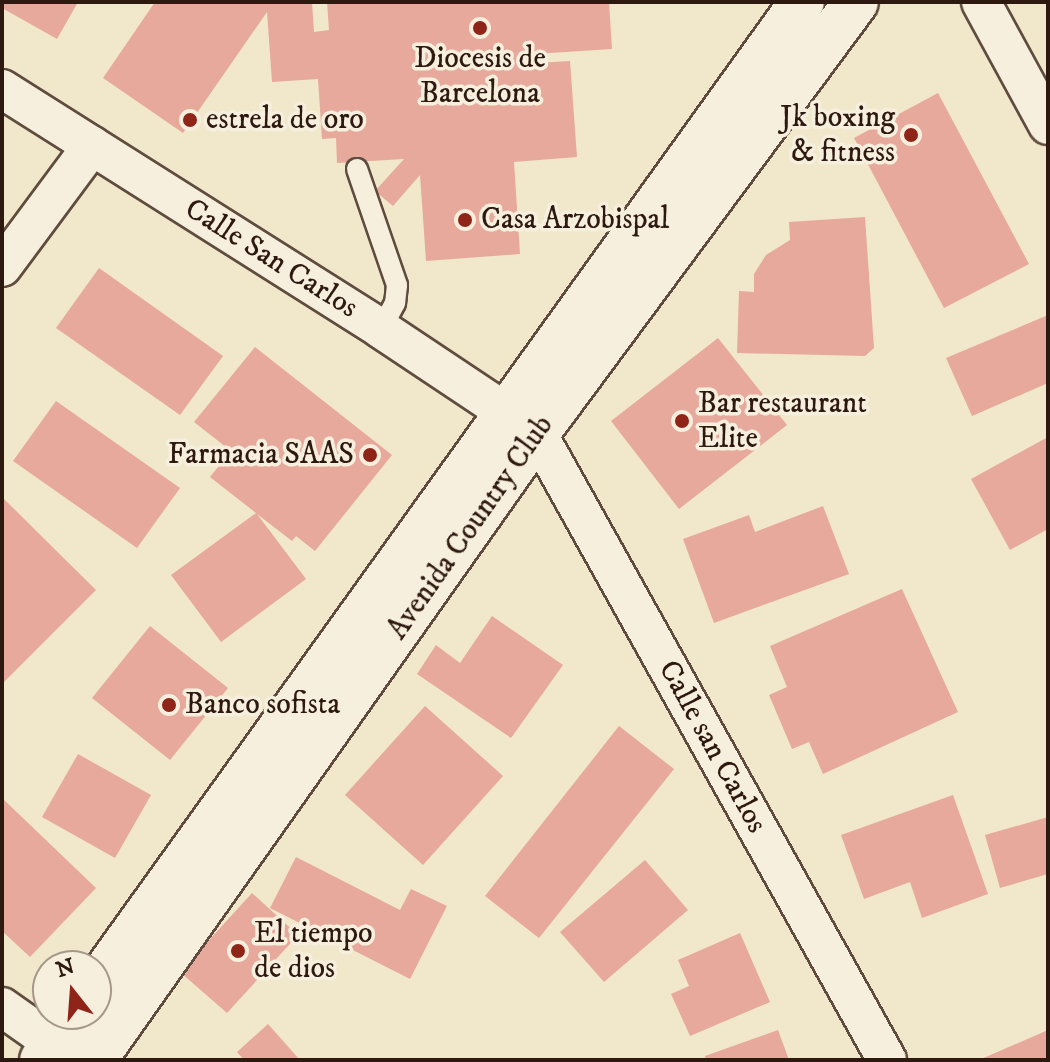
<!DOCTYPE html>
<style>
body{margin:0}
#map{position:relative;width:1050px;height:1062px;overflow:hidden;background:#f1e7ca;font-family:"IM FELL DW Pica",serif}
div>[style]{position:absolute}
.building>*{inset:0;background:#e7a99b}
.roads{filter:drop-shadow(2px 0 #5f4c3e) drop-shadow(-2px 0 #5f4c3e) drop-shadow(0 2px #5f4c3e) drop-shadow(0 -2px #5f4c3e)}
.service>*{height:20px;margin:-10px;padding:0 10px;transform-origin:10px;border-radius:10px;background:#f6efdd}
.minor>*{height:38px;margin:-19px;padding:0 19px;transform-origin:19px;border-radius:19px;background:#f6efdd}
.tertiary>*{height:44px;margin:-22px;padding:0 22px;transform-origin:22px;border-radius:22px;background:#f6efdd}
.dots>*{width:22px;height:22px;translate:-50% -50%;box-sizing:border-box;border:4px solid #f6efdd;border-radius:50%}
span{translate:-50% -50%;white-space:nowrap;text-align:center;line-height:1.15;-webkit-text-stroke:7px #f6efdd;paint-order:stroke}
.poi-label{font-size:30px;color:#2e1910}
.right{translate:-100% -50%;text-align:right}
.left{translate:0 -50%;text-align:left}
.street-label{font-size:30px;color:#2e1910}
.frame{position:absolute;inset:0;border:4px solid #2e1910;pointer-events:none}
.north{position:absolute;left:32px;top:950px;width:80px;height:80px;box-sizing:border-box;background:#f6efdd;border:2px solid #a6998b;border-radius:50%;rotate:343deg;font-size:22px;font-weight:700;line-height:32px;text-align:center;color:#2e1910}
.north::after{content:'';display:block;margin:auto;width:28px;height:36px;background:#8f2418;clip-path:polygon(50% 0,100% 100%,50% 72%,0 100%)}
</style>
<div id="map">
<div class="building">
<div style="clip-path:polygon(2px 2px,78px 2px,57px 39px,2px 8px)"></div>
<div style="clip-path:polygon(155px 2px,312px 2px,314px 32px,329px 30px,327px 2px,609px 2px,612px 49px,535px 54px,536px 63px,570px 61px,577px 157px,514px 162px,520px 254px,426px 261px,420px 175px,393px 206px,375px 191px,404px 159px,337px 163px,336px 138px,322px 139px,318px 79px,272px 82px,267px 12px,183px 133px,103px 78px)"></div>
<div style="clip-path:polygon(938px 93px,1029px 264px,944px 308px,854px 138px)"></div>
<div style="clip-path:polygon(865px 217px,874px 348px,865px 356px,737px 353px,739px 291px,754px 292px,754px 274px,766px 255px,790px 240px,789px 222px)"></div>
<div style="clip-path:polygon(99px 268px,223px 356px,180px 415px,56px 328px)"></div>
<div style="clip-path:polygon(1048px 315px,1048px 383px,972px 416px,946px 358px)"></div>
<div style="clip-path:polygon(718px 338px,787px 425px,679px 509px,611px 421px)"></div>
<div style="clip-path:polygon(255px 347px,392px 455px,315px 551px,296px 536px,292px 541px,257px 514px,306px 579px,221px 642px,171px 575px,256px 513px,210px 477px,231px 451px,194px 422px)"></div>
<div style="clip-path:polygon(56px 401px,180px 488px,137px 548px,13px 461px)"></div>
<div style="clip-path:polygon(1048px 437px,1048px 529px,1010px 550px,971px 479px)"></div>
<div style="clip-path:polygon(2px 497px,96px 590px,2px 684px)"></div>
<div style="clip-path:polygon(823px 506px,849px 574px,714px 623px,683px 539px,749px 515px,755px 532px)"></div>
<div style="clip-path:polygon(902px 589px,958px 712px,823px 774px,809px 742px,792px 749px,769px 695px,787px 687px,770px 646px)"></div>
<div style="clip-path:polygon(492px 616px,563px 665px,511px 738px,417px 674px,436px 645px,460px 663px)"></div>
<div style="clip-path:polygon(150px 626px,228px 688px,170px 760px,92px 698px)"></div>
<div style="clip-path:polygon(425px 706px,503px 776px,423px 865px,345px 795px)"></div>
<div style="clip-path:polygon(619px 726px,674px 769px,539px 938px,485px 896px)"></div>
<div style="clip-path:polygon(78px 754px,151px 795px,115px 858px,42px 817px)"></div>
<div style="clip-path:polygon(953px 795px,988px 894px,922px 918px,910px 882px,864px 899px,841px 835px)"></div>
<div style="clip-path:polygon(2px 798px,96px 888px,30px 957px,2px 931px)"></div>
<div style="clip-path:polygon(1048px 817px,1048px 874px,1000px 888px,985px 835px)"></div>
<div style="clip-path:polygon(296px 857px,400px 910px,411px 889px,447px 906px,410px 979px,270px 908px)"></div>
<div style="clip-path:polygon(645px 860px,688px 910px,604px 982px,560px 932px)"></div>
<div style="clip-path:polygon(252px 893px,298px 935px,227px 1013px,180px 972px)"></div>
<div style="clip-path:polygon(740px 933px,770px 1002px,690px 1036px,671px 994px,689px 986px,678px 960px)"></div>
<div style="clip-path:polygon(268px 1024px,299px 1059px,244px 1060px,237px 1052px)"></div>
<div style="clip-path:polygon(778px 1030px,789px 1060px,706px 1060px,705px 1056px)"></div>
<div style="clip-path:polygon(1048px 1030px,1048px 1060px,979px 1060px)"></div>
</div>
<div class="roads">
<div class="service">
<div style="left:357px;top:169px;width:123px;rotate:71deg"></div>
<div style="left:397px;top:285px;width:18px;rotate:96deg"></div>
<div style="left:395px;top:303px;width:30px;rotate:118deg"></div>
</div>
<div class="minor">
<div style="left:981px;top:2px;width:140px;rotate:61.4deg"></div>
<div style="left:2px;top:89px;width:449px;rotate:32.3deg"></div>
<div style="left:381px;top:329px;width:187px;rotate:33.7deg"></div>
<div style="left:537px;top:433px;width:718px;rotate:60.83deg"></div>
<div style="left:2px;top:267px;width:151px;rotate:-53.4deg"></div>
<div style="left:2px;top:1007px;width:92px;rotate:35.2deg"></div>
</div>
<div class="tertiary">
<div style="left:96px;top:985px;width:1210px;rotate:-54.31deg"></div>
<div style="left:42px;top:1060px;width:57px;rotate:-54.3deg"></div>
<div style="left:94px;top:1060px;width:768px;rotate:-54.76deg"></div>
<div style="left:537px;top:433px;width:536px;rotate:-53.49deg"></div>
</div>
</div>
<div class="dots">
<div style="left:480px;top:28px;background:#8f2418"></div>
<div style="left:190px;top:120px;background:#8f2418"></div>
<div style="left:911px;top:135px;background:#8f2418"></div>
<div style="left:465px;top:220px;background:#8f2418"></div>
<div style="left:682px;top:421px;background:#8f2418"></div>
<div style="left:370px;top:455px;background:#8f2418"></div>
<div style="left:169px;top:705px;background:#8f2418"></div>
<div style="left:238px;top:951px;background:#8f2418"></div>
</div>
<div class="poi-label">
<span style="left:480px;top:76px">Diocesis de<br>Barcelona</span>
<span class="right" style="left:895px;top:135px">Jk boxing<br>&amp; fitness</span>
<span class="left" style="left:206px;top:120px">estrela de oro</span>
<span class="left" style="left:481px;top:220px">Casa Arzobispal</span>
<span class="left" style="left:698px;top:421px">Bar restaurant<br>Elite</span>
<span class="right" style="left:354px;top:455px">Farmacia SAAS</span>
<span class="left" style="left:185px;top:705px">Banco sofista</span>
<span class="left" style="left:254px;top:951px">El tiempo<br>de dios</span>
</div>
<div class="street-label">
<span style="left:271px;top:259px;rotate:32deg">Calle San Carlos</span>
<span style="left:471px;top:528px;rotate:-55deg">Avenida Country Club</span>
<span style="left:712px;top:747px;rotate:61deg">Calle san Carlos</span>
</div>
<div class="frame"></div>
<div class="north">N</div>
</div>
